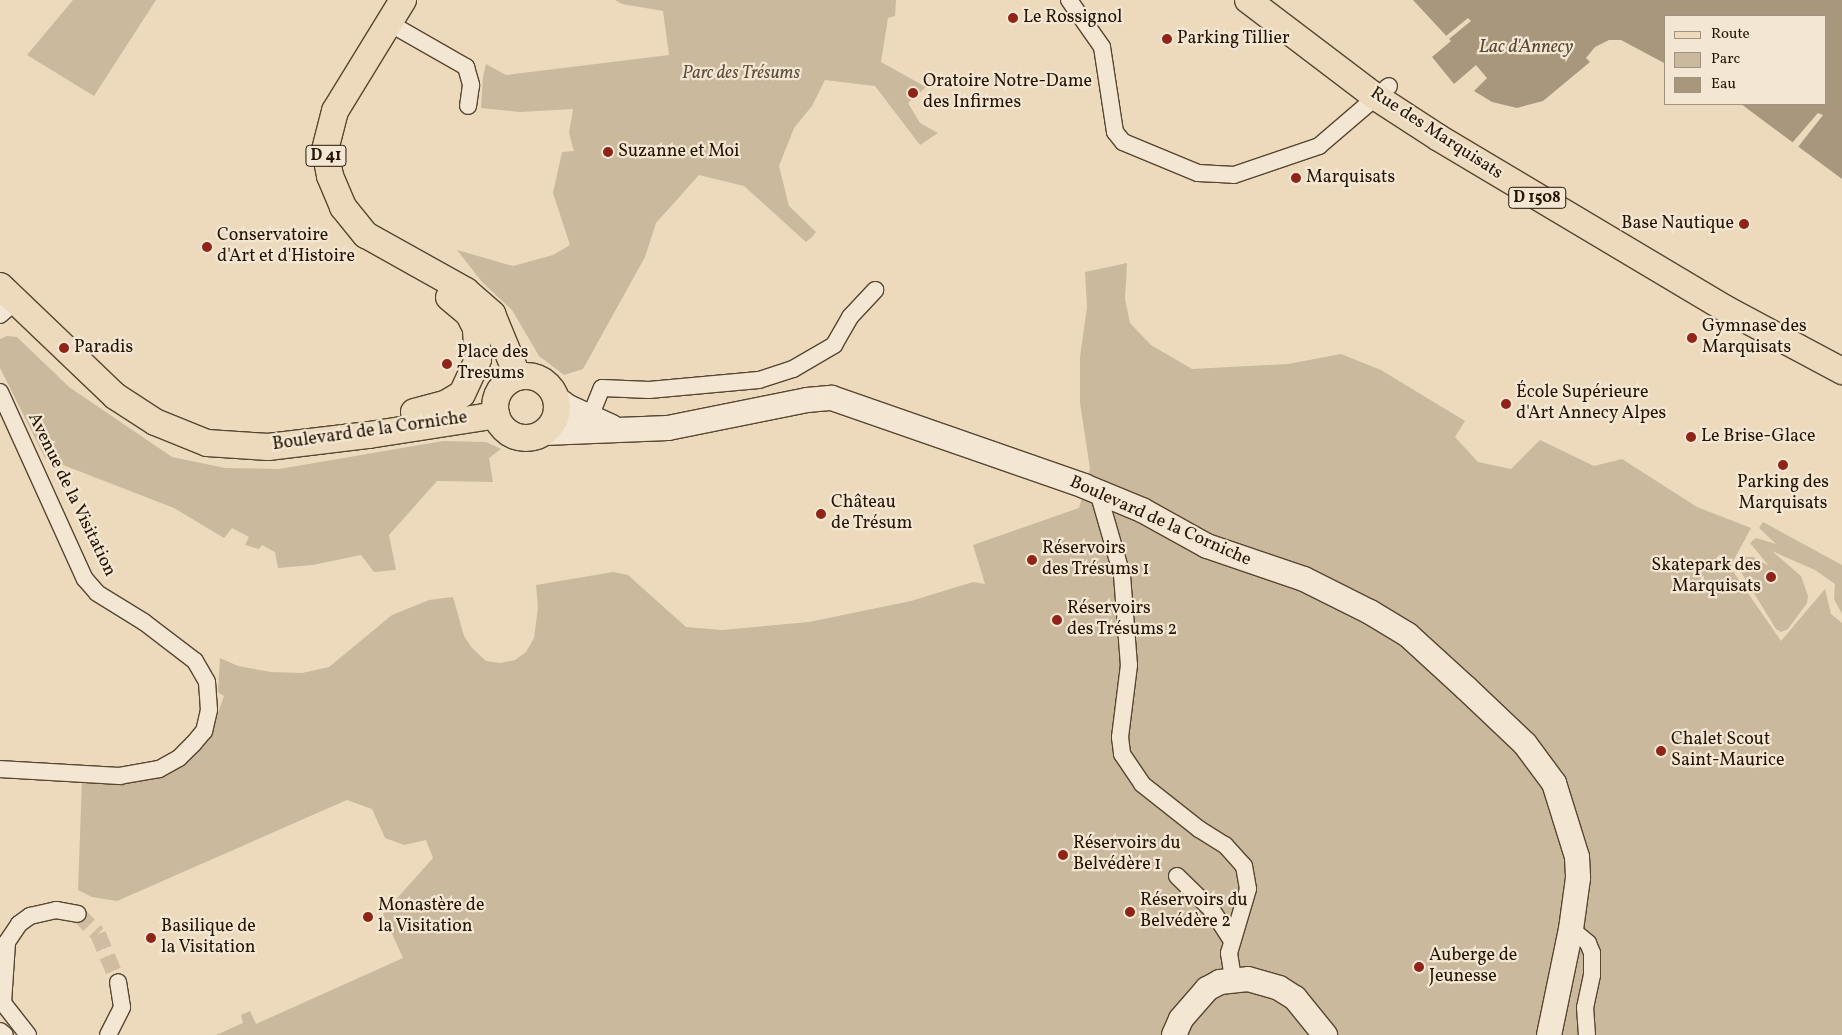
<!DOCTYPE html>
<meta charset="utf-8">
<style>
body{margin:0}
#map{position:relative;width:1842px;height:1035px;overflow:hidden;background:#eddabd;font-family:Vollkorn,serif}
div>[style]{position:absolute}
.green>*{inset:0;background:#cbb99d}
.water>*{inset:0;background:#a9977d}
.pier>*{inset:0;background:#eddabd}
.street-tunnel>*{height:16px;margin-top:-8px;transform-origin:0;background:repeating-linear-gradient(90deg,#cfbca1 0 16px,transparent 0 24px)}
.roads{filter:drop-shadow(1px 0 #574630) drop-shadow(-1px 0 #574630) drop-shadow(0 1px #574630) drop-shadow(0 -1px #574630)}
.street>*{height:16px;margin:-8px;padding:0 8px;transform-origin:8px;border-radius:8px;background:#f3e7d4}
.secondary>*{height:24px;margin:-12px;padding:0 12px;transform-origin:12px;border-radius:12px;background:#f3e7d4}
.primary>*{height:26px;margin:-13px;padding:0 13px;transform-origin:13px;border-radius:13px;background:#eddabd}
.primary>.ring{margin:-13px;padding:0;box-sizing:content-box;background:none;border:26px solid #eddabd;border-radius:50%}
.dots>*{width:14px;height:14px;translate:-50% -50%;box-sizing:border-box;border:2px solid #f3e7d4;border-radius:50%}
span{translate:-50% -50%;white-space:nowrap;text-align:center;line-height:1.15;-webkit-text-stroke:4.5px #f3e7d4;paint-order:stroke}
.shield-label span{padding:1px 4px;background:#f3e7d4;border:1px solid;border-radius:4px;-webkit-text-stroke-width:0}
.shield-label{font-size:16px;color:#251501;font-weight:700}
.poi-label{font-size:18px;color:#251501}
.left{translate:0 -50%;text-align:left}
.right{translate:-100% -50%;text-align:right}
.park-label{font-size:18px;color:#5f4e38;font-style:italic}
.street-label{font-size:18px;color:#251501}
.water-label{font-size:19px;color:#5a4933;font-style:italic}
.legend{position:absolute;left:1664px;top:15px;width:162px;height:90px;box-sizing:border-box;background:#f3e7d4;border:1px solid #a19380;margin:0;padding:6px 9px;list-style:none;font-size:15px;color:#251501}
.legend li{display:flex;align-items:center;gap:10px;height:25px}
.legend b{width:25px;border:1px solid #a19380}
</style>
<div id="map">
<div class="green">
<div style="clip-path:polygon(73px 0,156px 0,94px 96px,27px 55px)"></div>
<div style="clip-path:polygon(615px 0,896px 0,895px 16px,888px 18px,881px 62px,926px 87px,908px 103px,920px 123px,938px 133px,920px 145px,875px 86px,825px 80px,812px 106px,794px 128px,779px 166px,789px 206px,816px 232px,811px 238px,806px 242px,744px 186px,699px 175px,656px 223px,645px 257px,583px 369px,564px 375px,539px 356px,512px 310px,482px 282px,457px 250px,513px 266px,553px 255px,570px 245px,553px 193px,562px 152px,574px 151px,569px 133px,573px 109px,520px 112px,481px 108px,483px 77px,486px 64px,506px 75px,669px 55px,663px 11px,622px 4px)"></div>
<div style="clip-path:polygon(1127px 263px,1125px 299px,1130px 323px,1151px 345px,1192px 369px,1288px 364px,1341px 354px,1381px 370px,1465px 421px,1455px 437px,1478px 462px,1511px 469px,1540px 440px,1594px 466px,1622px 459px,1697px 507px,1751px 528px,1730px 567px,1781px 641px,1825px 589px,1831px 614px,1842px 623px,1842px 1035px,216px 1035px,243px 1023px,241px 1015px,250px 1011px,256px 1024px,403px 958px,383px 914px,433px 858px,426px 840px,404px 845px,385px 838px,372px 809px,347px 800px,117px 901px,92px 897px,78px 890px,82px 780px,122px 783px,141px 781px,162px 775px,184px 764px,209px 738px,224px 696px,218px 692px,220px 658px,238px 666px,271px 672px,302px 673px,329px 667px,392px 615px,429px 600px,453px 597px,464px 636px,472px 648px,486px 661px,500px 663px,515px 660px,526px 652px,534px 638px,538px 607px,536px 585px,613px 572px,628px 575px,686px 627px,722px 630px,809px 622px,911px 601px,973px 582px,985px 584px,973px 545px,1079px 508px,1090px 469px,1080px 403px,1080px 357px,1087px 307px,1085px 272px)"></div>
<div style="clip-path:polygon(7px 336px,17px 337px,69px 387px,172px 457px,225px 468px,279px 469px,443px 441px,486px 442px,501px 449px,489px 458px,493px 482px,437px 481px,389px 535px,396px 570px,374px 572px,361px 555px,313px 565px,278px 568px,275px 552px,262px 545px,259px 549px,245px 545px,249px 537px,232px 528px,224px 538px,174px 508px,45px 458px,0 368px,0 339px)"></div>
<div style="clip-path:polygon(1763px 522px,1842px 565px,1842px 614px,1834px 599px,1835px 584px,1815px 570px,1772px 551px,1801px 576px,1808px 596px,1807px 603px,1788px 629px,1781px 632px,1776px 629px,1739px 569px,1746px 557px,1753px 557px,1769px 566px,1750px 543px,1756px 538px,1776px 544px,1759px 528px)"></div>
</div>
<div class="water">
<div style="clip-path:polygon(1413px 0,1842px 0,1842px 179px,1741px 104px,1826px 104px,1826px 16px,1666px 16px,1666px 64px,1621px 40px,1609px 40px,1595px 47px,1586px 58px,1590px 62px,1543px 101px,1517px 108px,1492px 102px,1474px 91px,1487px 78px,1476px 65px,1454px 84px,1432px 57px,1451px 41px)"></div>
</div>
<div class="pier">
<div style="clip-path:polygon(1468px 18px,1471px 21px,1449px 39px,1446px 36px)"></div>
<div style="clip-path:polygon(1818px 113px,1823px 115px,1798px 147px,1792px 143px)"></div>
</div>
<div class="street-tunnel">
<div style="left:78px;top:914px;width:28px;rotate:45deg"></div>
<div style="left:98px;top:934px;width:52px;rotate:67.4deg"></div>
</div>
<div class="roads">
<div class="street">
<div style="left:1069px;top:0;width:57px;rotate:54.9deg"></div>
<div style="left:1102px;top:47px;width:86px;rotate:81.3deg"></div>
<div style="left:1115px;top:132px;width:13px;rotate:51deg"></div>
<div style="left:1123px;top:142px;width:81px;rotate:22.5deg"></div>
<div style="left:1198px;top:173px;width:36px;rotate:3deg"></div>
<div style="left:1234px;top:175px;width:90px;rotate:-18.8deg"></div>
<div style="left:1319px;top:146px;width:92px;rotate:-40.6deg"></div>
<div style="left:389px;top:23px;width:89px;rotate:29.7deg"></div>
<div style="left:466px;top:67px;width:19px;rotate:74deg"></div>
<div style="left:471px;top:85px;width:21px;rotate:98deg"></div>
<div style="left:0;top:315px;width:18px;rotate:-41deg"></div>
<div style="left:0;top:392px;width:205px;rotate:65.6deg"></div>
<div style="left:85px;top:579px;width:18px;rotate:49deg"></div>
<div style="left:97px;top:593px;width:55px;rotate:31.7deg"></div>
<div style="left:144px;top:622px;width:64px;rotate:37.4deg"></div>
<div style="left:195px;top:661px;width:24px;rotate:60deg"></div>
<div style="left:207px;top:682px;width:28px;rotate:86deg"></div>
<div style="left:209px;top:710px;width:22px;rotate:103deg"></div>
<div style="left:204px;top:731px;width:17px;rotate:130deg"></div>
<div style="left:193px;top:744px;width:20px;rotate:135deg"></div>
<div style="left:179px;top:758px;width:23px;rotate:151deg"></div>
<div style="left:159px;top:769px;width:40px;rotate:170deg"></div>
<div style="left:120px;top:776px;width:120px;rotate:-176.7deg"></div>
<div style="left:590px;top:417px;width:31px;rotate:-68deg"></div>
<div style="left:602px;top:388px;width:47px;rotate:2.4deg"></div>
<div style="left:649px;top:390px;width:110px;rotate:-5.2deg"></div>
<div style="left:759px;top:380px;width:36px;rotate:-18deg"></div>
<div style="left:793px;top:369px;width:48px;rotate:-30.3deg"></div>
<div style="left:834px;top:345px;width:32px;rotate:-60deg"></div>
<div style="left:850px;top:317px;width:37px;rotate:-47deg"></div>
<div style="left:1098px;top:492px;width:86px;rotate:73.9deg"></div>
<div style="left:1122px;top:575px;width:90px;rotate:85.6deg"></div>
<div style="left:1129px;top:665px;width:73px;rotate:97.1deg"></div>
<div style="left:1120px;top:737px;width:17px;rotate:83deg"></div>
<div style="left:1122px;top:754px;width:36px;rotate:56deg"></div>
<div style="left:1142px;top:784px;width:73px;rotate:38.3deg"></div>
<div style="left:1199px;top:829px;width:31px;rotate:32deg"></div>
<div style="left:1225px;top:845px;width:28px;rotate:48deg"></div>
<div style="left:1244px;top:866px;width:23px;rotate:80deg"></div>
<div style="left:1248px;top:889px;width:67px;rotate:106.5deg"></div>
<div style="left:1229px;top:953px;width:26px;rotate:81deg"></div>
<div style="left:1177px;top:876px;width:49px;rotate:44.2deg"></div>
<div style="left:1212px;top:910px;width:35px;rotate:57deg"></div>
<div style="left:1571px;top:929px;width:22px;rotate:39deg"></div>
<div style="left:1588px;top:943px;width:11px;rotate:68deg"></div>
<div style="left:1592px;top:953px;width:22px;rotate:90deg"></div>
<div style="left:1592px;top:975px;width:33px;rotate:102deg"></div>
<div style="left:1585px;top:1007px;width:28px;rotate:86deg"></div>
<div style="left:0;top:1031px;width:6px;rotate:39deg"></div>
<div style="left:28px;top:1035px;width:41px;rotate:-128deg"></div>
<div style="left:3px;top:1003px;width:61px;rotate:-86.2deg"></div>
<div style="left:7px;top:942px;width:22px;rotate:-56deg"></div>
<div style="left:19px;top:924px;width:14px;rotate:-36deg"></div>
<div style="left:30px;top:916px;width:27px;rotate:-13deg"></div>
<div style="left:56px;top:910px;width:22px;rotate:10deg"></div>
<div style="left:108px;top:1035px;width:31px;rotate:-63deg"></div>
<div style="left:122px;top:1007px;width:25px;rotate:-99deg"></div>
</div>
<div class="secondary">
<div style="left:556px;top:398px;width:15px;rotate:37deg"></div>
<div style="left:568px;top:407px;width:48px;rotate:24.4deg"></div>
<div style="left:544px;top:433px;width:124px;rotate:-2.3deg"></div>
<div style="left:668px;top:428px;width:142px;rotate:-11.4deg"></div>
<div style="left:807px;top:400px;width:25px;rotate:-5deg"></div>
<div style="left:832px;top:398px;width:267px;rotate:19.2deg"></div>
<div style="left:1084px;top:486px;width:63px;rotate:22.5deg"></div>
<div style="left:1142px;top:510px;width:74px;rotate:29deg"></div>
<div style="left:1207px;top:546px;width:102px;rotate:18.8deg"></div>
<div style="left:1304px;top:579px;width:74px;rotate:26.6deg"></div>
<div style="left:1370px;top:612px;width:44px;rotate:31.2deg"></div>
<div style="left:1408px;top:635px;width:79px;rotate:42.4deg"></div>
<div style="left:1466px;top:688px;width:81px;rotate:43.5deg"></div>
<div style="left:1525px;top:744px;width:49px;rotate:53.4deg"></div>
<div style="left:1554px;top:783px;width:77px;rotate:72.7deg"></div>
<div style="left:1577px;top:857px;width:21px;rotate:87deg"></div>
<div style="left:1578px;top:878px;width:51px;rotate:97.8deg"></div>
<div style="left:1571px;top:929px;width:108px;rotate:101.7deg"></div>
<div style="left:1174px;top:1035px;width:17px;rotate:-66deg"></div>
<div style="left:1181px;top:1019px;width:40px;rotate:-49deg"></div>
<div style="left:1207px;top:989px;width:15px;rotate:-28deg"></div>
<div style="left:1220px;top:982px;width:28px;rotate:-6deg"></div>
<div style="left:1248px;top:979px;width:32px;rotate:16deg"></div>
<div style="left:1279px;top:988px;width:19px;rotate:32deg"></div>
<div style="left:1295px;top:998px;width:48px;rotate:51deg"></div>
</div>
<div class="primary">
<div style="left:403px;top:0;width:130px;rotate:121.5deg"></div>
<div style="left:335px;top:111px;width:40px;rotate:104.4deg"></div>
<div style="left:325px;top:150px;width:26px;rotate:79deg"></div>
<div style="left:330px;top:176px;width:34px;rotate:67deg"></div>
<div style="left:343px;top:207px;width:36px;rotate:51deg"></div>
<div style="left:366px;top:235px;width:115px;rotate:29.2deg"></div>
<div style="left:466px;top:291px;width:35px;rotate:41deg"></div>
<div style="left:492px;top:314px;width:68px;rotate:67.6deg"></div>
<div style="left:1248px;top:0;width:161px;rotate:37.2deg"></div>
<div style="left:1376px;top:97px;width:75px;rotate:33.1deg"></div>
<div style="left:1439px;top:138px;width:334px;rotate:30.8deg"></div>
<div style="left:1726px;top:309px;width:132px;rotate:28.1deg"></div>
<div style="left:0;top:286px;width:159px;rotate:43.7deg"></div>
<div style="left:115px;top:396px;width:48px;rotate:33deg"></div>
<div style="left:155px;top:422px;width:56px;rotate:22deg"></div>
<div style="left:207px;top:443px;width:61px;rotate:3.8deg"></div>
<div style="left:268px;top:447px;width:102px;rotate:-6.8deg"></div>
<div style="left:369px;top:435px;width:129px;rotate:-8.9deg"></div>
<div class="ring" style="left:495px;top:376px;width:36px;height:36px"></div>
<div style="left:414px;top:412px;width:34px;rotate:-15deg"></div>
<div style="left:447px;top:403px;width:17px;rotate:-31deg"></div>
<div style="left:462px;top:394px;width:38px;rotate:-65deg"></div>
<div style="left:478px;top:359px;width:31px;rotate:-94deg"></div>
<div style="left:476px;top:328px;width:16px;rotate:-117deg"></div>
<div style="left:469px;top:314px;width:26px;rotate:-140deg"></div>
</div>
</div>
<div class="dots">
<div style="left:1013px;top:18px;background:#8f2418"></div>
<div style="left:1167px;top:39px;background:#8f2418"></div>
<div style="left:913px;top:93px;background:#8f2418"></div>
<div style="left:608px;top:152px;background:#8f2418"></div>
<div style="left:1296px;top:178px;background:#8f2418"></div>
<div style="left:1744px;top:224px;background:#8f2418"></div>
<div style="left:207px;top:247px;background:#8f2418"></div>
<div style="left:1692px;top:338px;background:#8f2418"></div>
<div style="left:64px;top:348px;background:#8f2418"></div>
<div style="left:447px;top:364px;background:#8f2418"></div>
<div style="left:1506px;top:404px;background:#8f2418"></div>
<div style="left:1691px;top:437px;background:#8f2418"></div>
<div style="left:1783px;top:465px;background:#8f2418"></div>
<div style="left:821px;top:514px;background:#8f2418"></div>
<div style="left:1032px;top:560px;background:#8f2418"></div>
<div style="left:1771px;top:577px;background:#8f2418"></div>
<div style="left:1057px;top:620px;background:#8f2418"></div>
<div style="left:1661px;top:751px;background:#8f2418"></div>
<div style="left:1063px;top:855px;background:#8f2418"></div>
<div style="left:1130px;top:912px;background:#8f2418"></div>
<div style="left:368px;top:917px;background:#8f2418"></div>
<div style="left:151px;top:938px;background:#8f2418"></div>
<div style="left:1419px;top:967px;background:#8f2418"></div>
</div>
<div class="shield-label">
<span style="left:326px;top:156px">D 41</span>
<span style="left:1537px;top:198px">D 1508</span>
</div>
<div class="poi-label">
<span class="left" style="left:1023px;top:18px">Le Rossignol</span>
<span class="left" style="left:1177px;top:39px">Parking Tillier</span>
<span class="left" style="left:923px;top:93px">Oratoire Notre-Dame<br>des Infirmes</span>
<span class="left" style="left:618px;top:152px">Suzanne et Moi</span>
<span class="left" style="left:1306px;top:178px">Marquisats</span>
<span class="right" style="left:1734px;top:224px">Base Nautique</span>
<span class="left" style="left:217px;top:247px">Conservatoire<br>d'Art et d'Histoire</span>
<span class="left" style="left:1702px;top:338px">Gymnase des<br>Marquisats</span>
<span class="left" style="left:74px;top:348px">Paradis</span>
<span class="left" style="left:457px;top:364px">Place des<br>Tresums</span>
<span class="left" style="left:1516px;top:404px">École Supérieure<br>d'Art Annecy Alpes</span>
<span class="left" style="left:1701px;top:437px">Le Brise-Glace</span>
<span style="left:1783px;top:494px">Parking des<br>Marquisats</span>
<span class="left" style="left:831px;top:514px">Château<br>de Trésum</span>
<span class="left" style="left:1042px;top:560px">Réservoirs<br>des Trésums 1</span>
<span class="right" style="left:1761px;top:577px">Skatepark des<br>Marquisats</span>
<span class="left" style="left:1067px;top:620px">Réservoirs<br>des Trésums 2</span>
<span class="left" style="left:1671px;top:751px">Chalet Scout<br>Saint-Maurice</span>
<span class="left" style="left:1073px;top:855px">Réservoirs du<br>Belvédère 1</span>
<span class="left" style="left:1140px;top:912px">Réservoirs du<br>Belvédère 2</span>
<span class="left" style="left:378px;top:917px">Monastère de<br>la Visitation</span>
<span class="left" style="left:161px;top:938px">Basilique de<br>la Visitation</span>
<span class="left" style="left:1429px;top:967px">Auberge de<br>Jeunesse</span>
</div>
<div class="park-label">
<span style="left:741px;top:74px">Parc des Trésums</span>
</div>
<div class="street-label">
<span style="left:1436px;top:134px;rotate:33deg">Rue des Marquisats</span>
<span style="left:370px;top:432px;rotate:-8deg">Boulevard de la Corniche</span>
<span style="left:71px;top:495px;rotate:64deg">Avenue de la Visitation</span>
<span style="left:1160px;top:522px;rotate:24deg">Boulevard de la Corniche</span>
</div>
<div class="water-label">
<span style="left:1526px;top:48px">Lac d'Annecy</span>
</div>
<ul class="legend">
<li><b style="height:6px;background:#eddabd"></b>Route</li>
<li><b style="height:14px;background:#cbb99d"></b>Parc</li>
<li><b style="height:14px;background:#a9977d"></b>Eau</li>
</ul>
</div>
